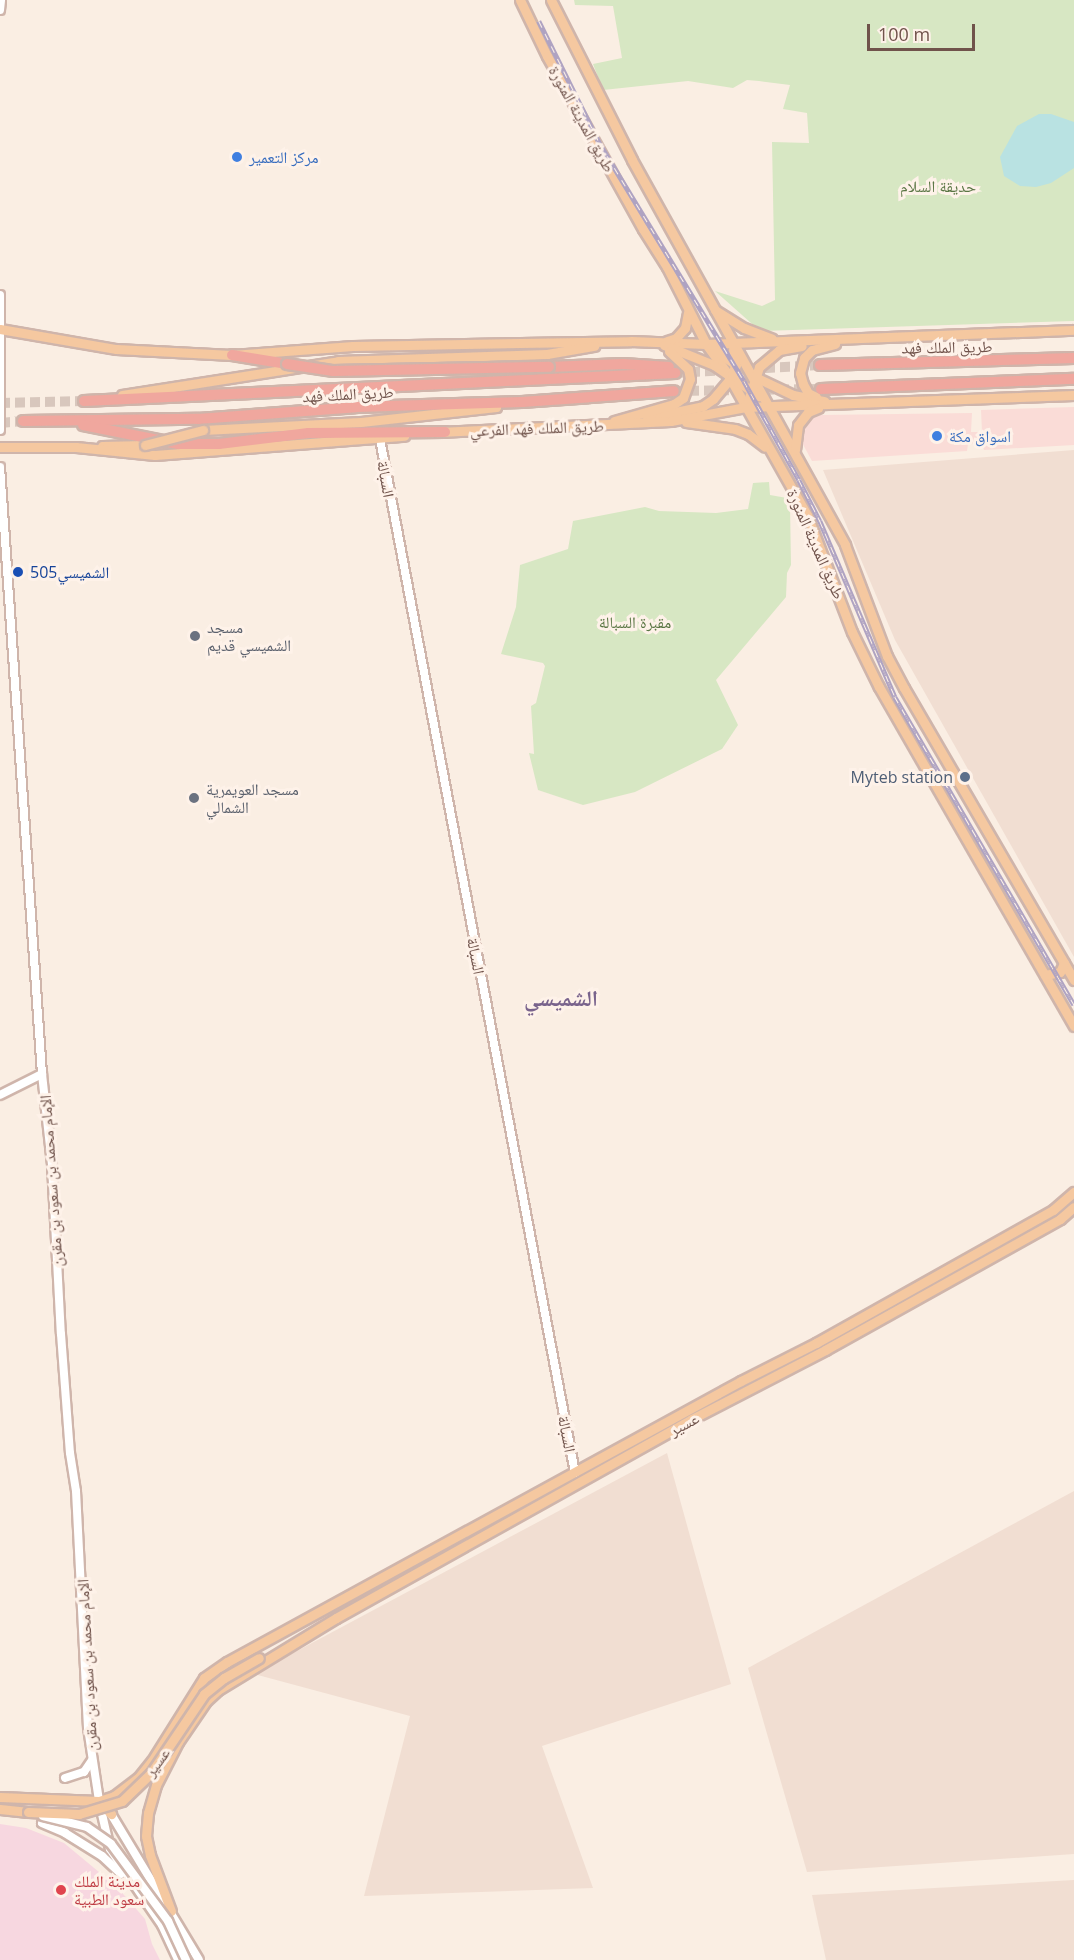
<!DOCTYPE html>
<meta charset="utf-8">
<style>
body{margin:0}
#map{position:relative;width:1074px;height:1960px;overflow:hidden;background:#faeee3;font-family:"Open Sans","Noto Naskh Arabic",sans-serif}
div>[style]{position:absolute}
.residential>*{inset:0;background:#f1ded2}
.commercial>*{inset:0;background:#fadcd7}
.medical>*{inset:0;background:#f7d7e0}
.green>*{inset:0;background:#d7e7c3}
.water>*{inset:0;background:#b9e2e2}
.highway-tunnel>*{height:10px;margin-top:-5px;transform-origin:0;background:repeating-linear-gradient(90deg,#d8c7bd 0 10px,transparent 0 15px)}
.roads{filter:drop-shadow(2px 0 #cfb5ab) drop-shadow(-2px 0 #cfb5ab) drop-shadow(0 2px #cfb5ab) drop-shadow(0 -2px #cfb5ab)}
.secondary>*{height:8px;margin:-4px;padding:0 4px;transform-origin:4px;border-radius:4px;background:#fff}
.primary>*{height:9px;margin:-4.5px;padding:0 4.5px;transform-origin:4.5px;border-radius:4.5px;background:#f5c8a0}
.highway>*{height:10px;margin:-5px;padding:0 5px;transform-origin:5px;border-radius:5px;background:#f0a79e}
.rail>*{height:4.5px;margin-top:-2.25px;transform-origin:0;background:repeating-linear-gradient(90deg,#fef2e9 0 7px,#afa3c2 0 14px);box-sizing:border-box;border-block:2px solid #afa3c2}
.bridges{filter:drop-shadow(2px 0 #cfb5ab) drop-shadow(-2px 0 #cfb5ab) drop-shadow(0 2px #cfb5ab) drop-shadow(0 -2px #cfb5ab)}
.secondary-bridge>*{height:8px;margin:-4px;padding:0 4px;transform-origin:4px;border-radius:4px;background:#fff}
.primary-bridge>*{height:9px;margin:-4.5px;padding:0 4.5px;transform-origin:4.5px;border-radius:4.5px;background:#f5c8a0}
.highway-bridge>*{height:10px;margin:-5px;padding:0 5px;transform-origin:5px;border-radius:5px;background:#f0a79e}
.dots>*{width:16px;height:16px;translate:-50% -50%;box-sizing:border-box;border:3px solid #fef2e9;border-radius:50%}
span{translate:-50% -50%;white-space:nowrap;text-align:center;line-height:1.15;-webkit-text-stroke:6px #fef2e9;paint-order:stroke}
.street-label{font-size:16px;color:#70534b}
.shop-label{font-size:16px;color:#366cbe}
.left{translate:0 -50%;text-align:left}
.park-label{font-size:16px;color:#5a7644}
.transit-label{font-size:16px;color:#164399}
.worship-label{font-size:16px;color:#5b616d}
.service-label{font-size:16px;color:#4e5e75}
.right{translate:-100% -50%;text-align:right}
.health-label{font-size:16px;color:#be3a42}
.district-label{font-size:22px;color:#79638c;font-weight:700}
.scale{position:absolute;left:867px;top:24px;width:108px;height:27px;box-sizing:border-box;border:3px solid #70534b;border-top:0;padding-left:8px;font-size:18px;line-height:21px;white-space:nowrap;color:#70534b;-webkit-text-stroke:4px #fef2e9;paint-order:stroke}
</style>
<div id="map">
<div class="residential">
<div style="clip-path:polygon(1074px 450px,1074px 957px,895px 640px,823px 470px)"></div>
<div style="clip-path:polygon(667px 1453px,731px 1684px,542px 1746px,593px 1888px,364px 1896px,410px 1716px,254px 1674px)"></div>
<div style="clip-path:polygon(1074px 1491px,1074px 1854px,807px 1872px,748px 1668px)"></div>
<div style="clip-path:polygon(1074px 1880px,1074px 1960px,826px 1960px,812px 1895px)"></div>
</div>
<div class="commercial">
<div style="clip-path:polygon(1074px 407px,1074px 445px,984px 450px,982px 442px,968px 444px,967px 451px,812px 461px,800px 439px,804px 422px,813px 416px,822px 415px,972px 413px,971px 432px,982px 432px,981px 410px)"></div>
</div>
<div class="medical">
<div style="clip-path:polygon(0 1824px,26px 1828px,64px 1843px,117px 1887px,145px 1919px,152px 1944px,160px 1960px,0 1960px)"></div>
</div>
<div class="green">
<div style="clip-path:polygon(574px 0,1074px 0,1074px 321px,760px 331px,715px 291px,762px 306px,775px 300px,772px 142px,809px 143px,807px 113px,783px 109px,790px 85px,759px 81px,747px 80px,733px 88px,688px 81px,603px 90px,593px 64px,622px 58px,613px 6px,575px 5px)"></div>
<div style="clip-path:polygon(769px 482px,770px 495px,787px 498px,790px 505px,791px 565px,787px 573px,786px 597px,716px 680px,738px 725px,722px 749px,635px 792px,583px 805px,538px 790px,529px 753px,534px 754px,531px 706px,536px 703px,545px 666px,543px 663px,501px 654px,516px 607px,520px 565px,568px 549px,573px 521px,645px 507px,659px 511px,716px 513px,748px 509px,753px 483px)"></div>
</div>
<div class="water">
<div style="clip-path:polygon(1039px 114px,1051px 114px,1074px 122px,1074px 168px,1051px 183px,1036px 187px,1020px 186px,1004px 176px,1000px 157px,1017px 126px)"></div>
</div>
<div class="highway-tunnel">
<div style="left:675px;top:373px;width:145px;rotate:-3.2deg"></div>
<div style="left:674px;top:391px;width:147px;rotate:-0.8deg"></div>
<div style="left:0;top:403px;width:84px;rotate:-1.4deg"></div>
<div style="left:0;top:423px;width:23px;rotate:-5deg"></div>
</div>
<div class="roads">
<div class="secondary">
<div style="left:0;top:10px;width:10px;rotate:-84deg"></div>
<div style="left:0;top:295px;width:135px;rotate:90deg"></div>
<div style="left:380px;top:439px;width:1052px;rotate:79.32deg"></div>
<div style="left:0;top:467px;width:608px;rotate:86.04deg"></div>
<div style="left:42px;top:1074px;width:92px;rotate:83.7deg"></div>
<div style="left:52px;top:1165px;width:169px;rotate:87deg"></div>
<div style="left:61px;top:1334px;width:119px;rotate:85.7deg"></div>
<div style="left:70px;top:1453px;width:38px;rotate:81deg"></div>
<div style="left:76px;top:1491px;width:237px;rotate:87.1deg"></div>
<div style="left:88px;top:1728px;width:74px;rotate:81.4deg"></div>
<div style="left:99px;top:1801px;width:49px;rotate:77.1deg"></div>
<div style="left:110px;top:1849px;width:92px;rotate:55.6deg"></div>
<div style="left:162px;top:1925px;width:38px;rotate:65deg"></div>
<div style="left:0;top:1095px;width:47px;rotate:-26.6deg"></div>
<div style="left:65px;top:1778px;width:20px;rotate:-18deg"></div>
<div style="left:84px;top:1772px;width:14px;rotate:-56deg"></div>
<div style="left:111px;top:1814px;width:170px;rotate:58.9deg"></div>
<div style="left:42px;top:1823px;width:25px;rotate:23deg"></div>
<div style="left:65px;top:1833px;width:44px;rotate:31.9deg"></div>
<div style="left:102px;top:1856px;width:26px;rotate:43deg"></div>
</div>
<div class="primary">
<div style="left:520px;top:0;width:62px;rotate:64.3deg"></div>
<div style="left:547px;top:56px;width:198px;rotate:61deg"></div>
<div style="left:643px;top:229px;width:45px;rotate:57.7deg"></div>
<div style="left:667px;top:267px;width:86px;rotate:63.1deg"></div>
<div style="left:706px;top:344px;width:36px;rotate:54deg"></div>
<div style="left:727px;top:373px;width:163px;rotate:60.6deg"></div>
<div style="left:807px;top:515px;width:125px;rotate:69deg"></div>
<div style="left:852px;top:632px;width:61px;rotate:63.9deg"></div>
<div style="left:879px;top:687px;width:391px;rotate:60.1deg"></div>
<div style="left:551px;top:0;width:179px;rotate:63.1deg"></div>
<div style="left:632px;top:160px;width:440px;rotate:61deg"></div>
<div style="left:845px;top:545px;width:119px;rotate:69.3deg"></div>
<div style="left:887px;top:656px;width:36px;rotate:62deg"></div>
<div style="left:904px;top:688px;width:338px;rotate:59.8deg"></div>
<div style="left:715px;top:310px;width:34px;rotate:32deg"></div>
<div style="left:744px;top:328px;width:30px;rotate:21deg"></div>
<div style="left:0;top:329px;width:118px;rotate:9.8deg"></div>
<div style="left:116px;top:349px;width:116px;rotate:3deg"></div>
<div style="left:232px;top:355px;width:121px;rotate:-4.3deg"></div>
<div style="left:353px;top:346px;width:278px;rotate:-1deg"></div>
<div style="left:631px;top:341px;width:75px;rotate:2.3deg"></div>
<div style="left:706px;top:344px;width:368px;rotate:-2.2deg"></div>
<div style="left:667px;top:341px;width:9px;rotate:-18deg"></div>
<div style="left:676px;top:338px;width:13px;rotate:-48deg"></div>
<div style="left:685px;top:328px;width:16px;rotate:-79deg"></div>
<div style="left:664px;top:345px;width:54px;rotate:21.8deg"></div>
<div style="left:714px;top:365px;width:55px;rotate:34.6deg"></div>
<div style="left:711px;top:347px;width:31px;rotate:36deg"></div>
<div style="left:753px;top:376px;width:44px;rotate:25.4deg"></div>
<div style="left:793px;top:395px;width:32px;rotate:11deg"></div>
<div style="left:122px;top:395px;width:219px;rotate:-8.9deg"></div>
<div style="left:338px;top:361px;width:209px;rotate:-1.9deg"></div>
<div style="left:547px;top:354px;width:48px;rotate:-9.7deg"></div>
<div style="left:816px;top:397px;width:9px;rotate:-153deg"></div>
<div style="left:808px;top:393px;width:10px;rotate:-119deg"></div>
<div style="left:803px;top:384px;width:11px;rotate:-105deg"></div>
<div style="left:800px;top:373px;width:16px;rotate:-75deg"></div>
<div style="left:804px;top:358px;width:11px;rotate:-45deg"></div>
<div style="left:812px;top:350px;width:24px;rotate:-15deg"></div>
<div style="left:746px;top:407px;width:42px;rotate:-72deg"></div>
<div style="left:759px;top:367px;width:26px;rotate:-40deg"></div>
<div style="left:779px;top:350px;width:23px;rotate:-10deg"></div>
<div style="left:647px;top:418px;width:57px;rotate:-12.1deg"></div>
<div style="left:703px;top:406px;width:12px;rotate:-35deg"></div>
<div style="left:713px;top:399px;width:30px;rotate:-50deg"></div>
<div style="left:732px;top:376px;width:11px;rotate:-75deg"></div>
<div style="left:735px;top:365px;width:16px;rotate:-97deg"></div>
<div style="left:614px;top:421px;width:62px;rotate:-15.8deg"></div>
<div style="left:674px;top:404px;width:11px;rotate:-34deg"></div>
<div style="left:683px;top:398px;width:20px;rotate:-70deg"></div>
<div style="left:690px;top:379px;width:10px;rotate:-101deg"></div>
<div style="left:688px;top:369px;width:26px;rotate:-137deg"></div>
<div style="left:686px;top:422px;width:49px;rotate:8.1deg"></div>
<div style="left:735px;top:429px;width:14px;rotate:21deg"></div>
<div style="left:748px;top:434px;width:21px;rotate:37deg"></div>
<div style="left:203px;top:430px;width:158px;rotate:-2.9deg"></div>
<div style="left:361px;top:422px;width:136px;rotate:-6.3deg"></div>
<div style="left:439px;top:432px;width:232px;rotate:-2.7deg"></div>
<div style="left:671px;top:421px;width:76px;rotate:-10.6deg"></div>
<div style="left:746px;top:407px;width:328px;rotate:-2.1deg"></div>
<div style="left:102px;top:446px;width:43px;rotate:-1.3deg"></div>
<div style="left:0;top:447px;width:76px"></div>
<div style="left:76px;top:447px;width:79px;rotate:5.8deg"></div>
<div style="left:155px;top:455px;width:250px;rotate:-4.4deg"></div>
<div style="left:795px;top:450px;width:25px;rotate:-83deg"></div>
<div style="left:798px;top:425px;width:16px;rotate:-52deg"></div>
<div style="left:808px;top:412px;width:11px;rotate:-22deg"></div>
<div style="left:1045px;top:975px;width:15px;rotate:-11deg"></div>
<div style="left:1060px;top:972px;width:10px;rotate:-66deg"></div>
<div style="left:0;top:1797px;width:99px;rotate:2.3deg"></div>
<div style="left:99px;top:1801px;width:18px;rotate:47deg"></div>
<div style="left:99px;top:1801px;width:16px;rotate:-18deg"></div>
<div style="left:114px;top:1796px;width:30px;rotate:-37deg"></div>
<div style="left:138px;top:1778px;width:22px;rotate:-51deg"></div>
<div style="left:152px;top:1761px;width:98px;rotate:-57.9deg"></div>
<div style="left:204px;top:1678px;width:28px;rotate:-35deg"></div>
<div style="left:227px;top:1662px;width:586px;rotate:-28.67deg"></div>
<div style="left:741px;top:1381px;width:84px;rotate:-26.9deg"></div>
<div style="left:816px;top:1343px;width:272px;rotate:-29.3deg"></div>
<div style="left:1053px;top:1210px;width:28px;rotate:-41deg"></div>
<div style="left:0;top:1809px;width:28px;rotate:6deg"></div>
<div style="left:171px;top:1911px;width:60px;rotate:-110.6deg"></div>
<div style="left:150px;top:1855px;width:19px;rotate:-102deg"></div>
<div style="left:146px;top:1836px;width:23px;rotate:-85deg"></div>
<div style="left:148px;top:1813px;width:29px;rotate:-74deg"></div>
<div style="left:156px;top:1785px;width:48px;rotate:-62.9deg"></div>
<div style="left:178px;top:1742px;width:50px;rotate:-55.7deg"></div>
<div style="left:206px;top:1701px;width:16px;rotate:-43deg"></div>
<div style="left:218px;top:1690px;width:138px;rotate:-31.4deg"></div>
<div style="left:336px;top:1618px;width:408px;rotate:-29.2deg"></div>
<div style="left:692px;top:1419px;width:150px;rotate:-27.4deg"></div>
<div style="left:825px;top:1350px;width:269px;rotate:-29.1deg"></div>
<div style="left:1060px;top:1219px;width:18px;rotate:-41deg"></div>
</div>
<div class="highway">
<div style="left:232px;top:355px;width:56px;rotate:9.3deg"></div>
<div style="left:820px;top:365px;width:254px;rotate:-1.6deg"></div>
<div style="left:549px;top:367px;width:74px;rotate:-2.3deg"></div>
<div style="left:623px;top:364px;width:46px;rotate:3.7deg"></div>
<div style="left:821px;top:389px;width:253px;rotate:-2.3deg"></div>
<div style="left:84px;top:401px;width:592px;rotate:-2.71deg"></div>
<div style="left:23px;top:421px;width:175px;rotate:-0.7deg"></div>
<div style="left:198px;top:419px;width:158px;rotate:-4.3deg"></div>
<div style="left:356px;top:407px;width:166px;rotate:-1.7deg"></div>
<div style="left:522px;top:402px;width:152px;rotate:-4.1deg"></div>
<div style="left:83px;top:425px;width:97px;rotate:11.3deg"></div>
<div style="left:178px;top:444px;width:41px"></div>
<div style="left:219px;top:444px;width:90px;rotate:-7deg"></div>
<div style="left:308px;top:433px;width:137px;rotate:-0.4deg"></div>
</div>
</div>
<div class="rail">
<div style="left:539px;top:21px;width:137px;rotate:63.6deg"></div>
<div style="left:600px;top:144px;width:277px;rotate:58.7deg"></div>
<div style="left:744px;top:381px;width:113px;rotate:60.9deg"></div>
<div style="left:799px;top:480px;width:46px;rotate:62.9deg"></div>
<div style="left:820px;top:521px;width:191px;rotate:66.9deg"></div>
<div style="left:895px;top:697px;width:356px;rotate:59.8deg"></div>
</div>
<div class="bridges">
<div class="secondary-bridge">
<div style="left:43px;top:1816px;width:45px;rotate:14deg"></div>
<div style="left:87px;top:1827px;width:29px;rotate:35deg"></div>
<div style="left:111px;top:1844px;width:96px;rotate:53.5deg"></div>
<div style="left:168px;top:1921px;width:43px;rotate:65.2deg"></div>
</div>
<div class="primary-bridge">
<div style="left:145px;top:445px;width:60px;rotate:-14.5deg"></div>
<div style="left:28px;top:1812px;width:51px;rotate:2.2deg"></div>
<div style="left:79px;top:1814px;width:45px;rotate:-16.8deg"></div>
<div style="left:122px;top:1801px;width:40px;rotate:-44deg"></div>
<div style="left:151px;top:1773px;width:95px;rotate:-56.1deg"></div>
<div style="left:204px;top:1694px;width:26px;rotate:-39deg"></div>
<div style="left:224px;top:1678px;width:40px;rotate:-29.7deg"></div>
</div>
<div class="highway-bridge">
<div style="left:287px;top:364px;width:47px;rotate:8.7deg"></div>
<div style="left:333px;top:371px;width:216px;rotate:-1.1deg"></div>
</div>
</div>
<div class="dots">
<div style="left:237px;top:157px;background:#3f7fe0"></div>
<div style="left:937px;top:436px;background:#3f7fe0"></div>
<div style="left:18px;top:572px;background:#1a4fb4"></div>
<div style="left:195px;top:636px;background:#6b7280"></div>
<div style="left:965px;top:777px;background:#5c6f8a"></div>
<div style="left:194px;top:798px;background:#6b7280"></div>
<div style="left:61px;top:1890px;background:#e0444e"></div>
</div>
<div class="street-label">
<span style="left:582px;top:119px;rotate:61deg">طريق المدينة المنورة</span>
<span style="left:947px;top:347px;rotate:-1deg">طريق الملك فهد</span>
<span style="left:348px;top:394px;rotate:-3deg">طريق الملك فهد</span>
<span style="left:537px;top:428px;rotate:-2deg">طريق الملك فهد الفرعي</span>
<span style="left:386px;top:479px;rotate:80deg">السبالة</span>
<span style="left:816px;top:544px;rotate:66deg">طريق المدينة المنورة</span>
<span style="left:476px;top:956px;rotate:79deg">السبالة</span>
<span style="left:51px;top:1181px;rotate:-94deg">الإمام محمد بن سعود بن مقرن</span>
<span style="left:684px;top:1424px;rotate:-28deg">عسير</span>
<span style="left:567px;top:1434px;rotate:79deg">السبالة</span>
<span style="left:87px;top:1665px;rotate:-93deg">الإمام محمد بن سعود بن مقرن</span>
<span style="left:157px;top:1762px;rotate:-54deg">عسير</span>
</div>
<div class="shop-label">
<span class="left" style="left:249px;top:157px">مركز التعمير</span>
<span class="left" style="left:949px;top:436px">اسواق مكة</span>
</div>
<div class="park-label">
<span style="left:938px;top:186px">حديقة السلام</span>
<span style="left:635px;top:622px">مقبرة السبالة</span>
</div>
<div class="transit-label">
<span class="left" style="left:30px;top:572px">الشميسي505</span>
</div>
<div class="worship-label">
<span class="left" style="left:207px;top:636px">مسجد<br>الشميسي قديم</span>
<span class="left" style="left:206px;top:798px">مسجد العويمرية<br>الشمالي</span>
</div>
<div class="service-label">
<span class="right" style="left:953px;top:777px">Myteb station</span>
</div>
<div class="health-label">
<span class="left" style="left:74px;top:1890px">مدينة الملك<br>سعود الطبية</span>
</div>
<div class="district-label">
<span style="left:561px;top:998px">الشميسي</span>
</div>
<div class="scale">100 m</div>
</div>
